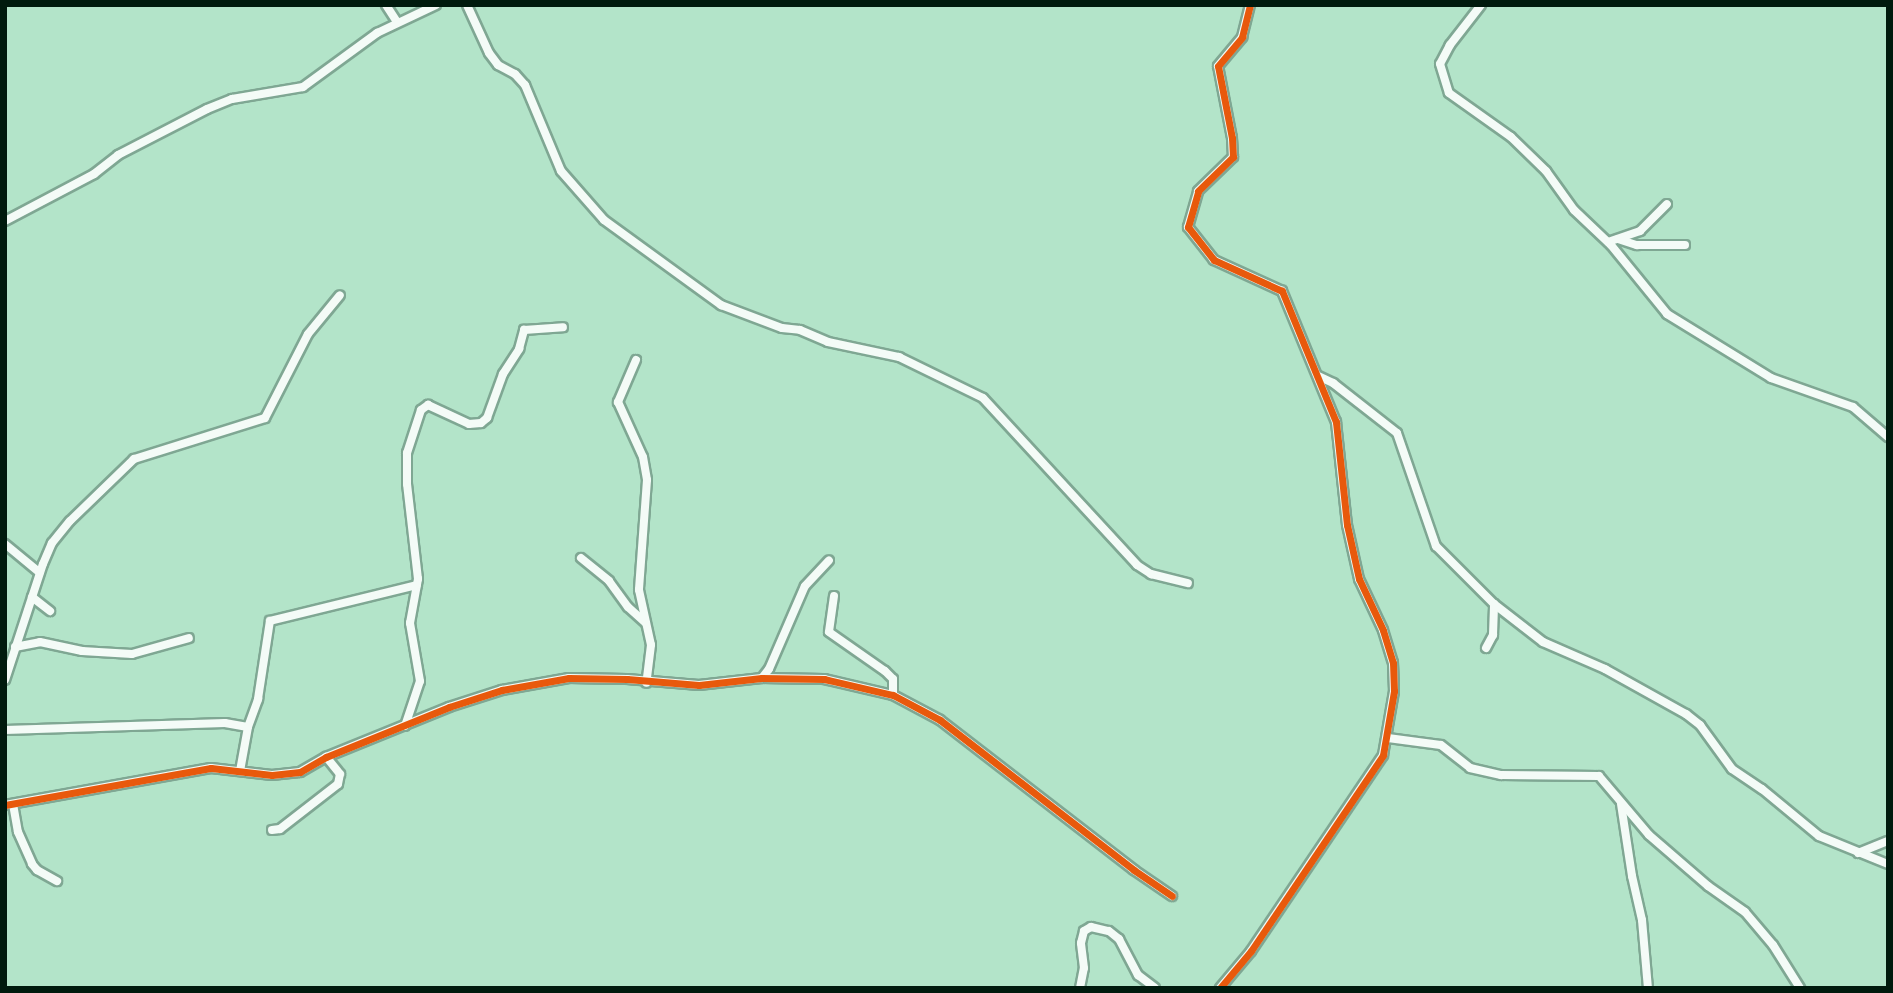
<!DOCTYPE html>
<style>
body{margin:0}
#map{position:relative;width:1893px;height:993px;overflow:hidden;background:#b3e4c9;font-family:"Archivo Narrow",sans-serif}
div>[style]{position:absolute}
.roads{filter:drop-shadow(2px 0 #7fa793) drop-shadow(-2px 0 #7fa793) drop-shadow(0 2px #7fa793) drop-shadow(0 -2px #7fa793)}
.minor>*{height:8px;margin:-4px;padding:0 4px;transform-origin:4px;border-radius:4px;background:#f4fbf7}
.cycleway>*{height:7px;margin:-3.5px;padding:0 3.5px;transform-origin:3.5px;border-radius:3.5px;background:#e8590c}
span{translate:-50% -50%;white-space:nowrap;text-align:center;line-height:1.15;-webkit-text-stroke:6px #9ff8c8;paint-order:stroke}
.frame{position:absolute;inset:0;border:7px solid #001a0d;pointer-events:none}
</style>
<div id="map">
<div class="roads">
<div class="minor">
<div style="left:386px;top:5px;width:20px;rotate:57deg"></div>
<div style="left:467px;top:5px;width:53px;rotate:65.4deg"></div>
<div style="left:489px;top:53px;width:15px;rotate:53deg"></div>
<div style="left:498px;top:65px;width:19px;rotate:28deg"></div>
<div style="left:515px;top:74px;width:15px;rotate:48deg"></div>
<div style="left:525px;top:85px;width:93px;rotate:67.3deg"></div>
<div style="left:561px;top:171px;width:65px;rotate:48.7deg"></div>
<div style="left:604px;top:220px;width:145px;rotate:36deg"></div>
<div style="left:721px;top:305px;width:65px;rotate:20.7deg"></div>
<div style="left:782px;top:328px;width:18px;rotate:6deg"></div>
<div style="left:800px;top:330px;width:30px;rotate:23deg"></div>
<div style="left:828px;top:342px;width:73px;rotate:11.9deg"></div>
<div style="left:899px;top:357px;width:93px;rotate:26deg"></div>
<div style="left:983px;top:398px;width:227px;rotate:47.3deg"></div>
<div style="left:1137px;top:565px;width:17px;rotate:33deg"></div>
<div style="left:1151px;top:574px;width:38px;rotate:14deg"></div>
<div style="left:1481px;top:5px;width:51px;rotate:127.8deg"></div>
<div style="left:1450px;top:45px;width:21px;rotate:118deg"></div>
<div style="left:1440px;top:64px;width:30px;rotate:73deg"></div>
<div style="left:1449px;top:93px;width:76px;rotate:35.4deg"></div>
<div style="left:1511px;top:137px;width:49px;rotate:44.2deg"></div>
<div style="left:1546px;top:171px;width:48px;rotate:54.3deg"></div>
<div style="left:1574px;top:210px;width:51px;rotate:43.4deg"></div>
<div style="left:1611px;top:245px;width:89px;rotate:50.9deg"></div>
<div style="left:1667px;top:314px;width:122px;rotate:31.6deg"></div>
<div style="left:1771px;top:378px;width:87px;rotate:19.5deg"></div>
<div style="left:1853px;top:407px;width:46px;rotate:40.6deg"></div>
<div style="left:5px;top:221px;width:101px;rotate:-27.8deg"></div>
<div style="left:94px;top:174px;width:31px;rotate:-38deg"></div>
<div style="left:118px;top:155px;width:100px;rotate:-27.3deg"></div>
<div style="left:207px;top:109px;width:27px;rotate:-22deg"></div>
<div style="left:232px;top:99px;width:72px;rotate:-9.6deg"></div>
<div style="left:303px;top:87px;width:92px;rotate:-36.1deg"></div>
<div style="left:377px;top:33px;width:65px;rotate:-25.4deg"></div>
<div style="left:1618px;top:239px;width:20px;rotate:18deg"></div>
<div style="left:1637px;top:245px;width:48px"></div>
<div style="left:1608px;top:242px;width:34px;rotate:-19deg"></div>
<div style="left:1640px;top:231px;width:38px;rotate:-45deg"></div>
<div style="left:636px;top:360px;width:46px;rotate:113.2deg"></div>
<div style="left:618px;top:402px;width:60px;rotate:65.6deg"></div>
<div style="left:643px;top:457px;width:23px;rotate:80deg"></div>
<div style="left:647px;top:480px;width:110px;rotate:94.2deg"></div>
<div style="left:639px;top:590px;width:56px;rotate:77.7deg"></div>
<div style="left:651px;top:645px;width:38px;rotate:97deg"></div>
<div style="left:1318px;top:376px;width:17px;rotate:25deg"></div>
<div style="left:1333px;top:383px;width:81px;rotate:38deg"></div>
<div style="left:1397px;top:433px;width:120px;rotate:71deg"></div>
<div style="left:1436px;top:546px;width:82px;rotate:45deg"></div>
<div style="left:1494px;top:604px;width:62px;rotate:37.8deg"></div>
<div style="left:1543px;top:642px;width:68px;rotate:23.5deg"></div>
<div style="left:1605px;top:669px;width:93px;rotate:29.1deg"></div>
<div style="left:1686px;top:714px;width:18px;rotate:38deg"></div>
<div style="left:1700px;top:725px;width:54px;rotate:54deg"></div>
<div style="left:1732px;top:769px;width:36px;rotate:34deg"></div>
<div style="left:1762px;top:789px;width:74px;rotate:39.5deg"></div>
<div style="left:1819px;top:836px;width:74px;rotate:22.1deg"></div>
<div style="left:5px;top:544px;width:45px;rotate:39.6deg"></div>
<div style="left:581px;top:558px;width:36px;rotate:39deg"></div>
<div style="left:609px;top:581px;width:32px;rotate:54deg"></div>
<div style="left:628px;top:607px;width:24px;rotate:42deg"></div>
<div style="left:834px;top:596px;width:36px;rotate:98deg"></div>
<div style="left:829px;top:632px;width:68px;rotate:34.9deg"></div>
<div style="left:885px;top:671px;width:11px;rotate:45deg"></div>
<div style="left:893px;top:679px;width:16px;rotate:90deg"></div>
<div style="left:32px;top:597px;width:23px;rotate:38deg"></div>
<div style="left:15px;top:647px;width:25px;rotate:-11deg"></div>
<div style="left:40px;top:642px;width:43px;rotate:12.1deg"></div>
<div style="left:82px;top:651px;width:50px;rotate:3.4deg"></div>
<div style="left:132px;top:654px;width:59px;rotate:-15.7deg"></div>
<div style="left:1486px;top:648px;width:15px;rotate:-62deg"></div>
<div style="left:1493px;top:635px;width:31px;rotate:-88deg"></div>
<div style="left:762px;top:678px;width:11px;rotate:-52deg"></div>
<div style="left:769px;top:669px;width:90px;rotate:-66.6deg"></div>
<div style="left:805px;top:586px;width:35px;rotate:-47deg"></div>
<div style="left:5px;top:680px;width:122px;rotate:-71.9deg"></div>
<div style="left:43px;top:564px;width:23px;rotate:-67deg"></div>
<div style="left:52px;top:543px;width:28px;rotate:-51deg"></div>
<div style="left:70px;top:521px;width:89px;rotate:-44.1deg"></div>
<div style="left:134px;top:459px;width:137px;rotate:-17.4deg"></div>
<div style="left:265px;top:418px;width:94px;rotate:-62.9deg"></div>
<div style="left:308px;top:334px;width:50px;rotate:-50.6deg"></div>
<div style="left:405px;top:726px;width:47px;rotate:-71.6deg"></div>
<div style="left:420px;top:681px;width:59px;rotate:-99.8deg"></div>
<div style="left:410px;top:623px;width:45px;rotate:-79.7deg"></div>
<div style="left:418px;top:579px;width:96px;rotate:-96.6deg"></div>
<div style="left:407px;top:484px;width:31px;rotate:-90deg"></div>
<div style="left:407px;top:453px;width:45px;rotate:-72deg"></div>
<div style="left:421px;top:410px;width:9px;rotate:-36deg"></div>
<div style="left:428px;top:405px;width:45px;rotate:24.9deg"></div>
<div style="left:469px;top:424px;width:12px;rotate:-5deg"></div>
<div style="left:481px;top:423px;width:8px;rotate:-40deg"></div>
<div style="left:487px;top:418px;width:47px;rotate:-70deg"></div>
<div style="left:503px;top:374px;width:30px;rotate:-57deg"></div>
<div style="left:519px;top:349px;width:20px;rotate:-75deg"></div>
<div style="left:524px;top:330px;width:39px;rotate:-4deg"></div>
<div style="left:5px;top:730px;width:220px;rotate:-1.8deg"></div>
<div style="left:225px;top:723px;width:23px;rotate:10deg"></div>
<div style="left:1388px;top:738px;width:53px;rotate:7.5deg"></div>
<div style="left:1441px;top:745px;width:37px;rotate:38deg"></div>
<div style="left:1470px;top:768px;width:32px;rotate:13deg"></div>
<div style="left:1501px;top:775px;width:98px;rotate:0.6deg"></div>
<div style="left:1599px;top:776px;width:77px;rotate:49.7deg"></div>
<div style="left:1649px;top:835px;width:78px;rotate:40.8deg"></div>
<div style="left:1708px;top:886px;width:45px;rotate:35.1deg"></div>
<div style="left:1745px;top:912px;width:43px;rotate:49.7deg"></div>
<div style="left:1773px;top:945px;width:51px;rotate:57.9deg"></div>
<div style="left:240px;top:771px;width:45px;rotate:-79.7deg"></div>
<div style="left:248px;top:727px;width:30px;rotate:-70deg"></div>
<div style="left:258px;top:699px;width:79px;rotate:-81.3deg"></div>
<div style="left:270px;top:621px;width:151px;rotate:-13.8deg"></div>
<div style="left:13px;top:804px;width:28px;rotate:80deg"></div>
<div style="left:18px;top:832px;width:35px;rotate:66deg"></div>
<div style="left:32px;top:864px;width:8px;rotate:50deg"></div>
<div style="left:37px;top:870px;width:23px;rotate:29deg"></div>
<div style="left:1621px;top:804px;width:73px;rotate:81.3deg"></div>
<div style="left:1632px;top:876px;width:45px;rotate:77.2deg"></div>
<div style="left:1642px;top:920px;width:68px;rotate:85deg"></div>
<div style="left:5px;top:805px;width:209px;rotate:-10.2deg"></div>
<div style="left:211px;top:768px;width:61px;rotate:6.5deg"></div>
<div style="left:272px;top:775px;width:28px;rotate:-6deg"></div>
<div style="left:300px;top:772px;width:30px;rotate:-30deg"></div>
<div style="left:326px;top:757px;width:133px;rotate:-22.1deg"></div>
<div style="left:449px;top:707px;width:56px;rotate:-17.8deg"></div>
<div style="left:502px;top:690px;width:68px;rotate:-10.2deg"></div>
<div style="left:569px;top:678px;width:58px;rotate:1deg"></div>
<div style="left:627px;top:679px;width:72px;rotate:4.8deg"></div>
<div style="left:699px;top:685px;width:63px;rotate:-6.3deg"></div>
<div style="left:762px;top:678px;width:62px;rotate:0.9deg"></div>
<div style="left:824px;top:679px;width:71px;rotate:13.1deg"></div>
<div style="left:893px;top:695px;width:53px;rotate:28deg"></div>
<div style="left:940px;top:720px;width:245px;rotate:37.7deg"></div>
<div style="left:1134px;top:870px;width:46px;rotate:34.4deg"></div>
<div style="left:272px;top:830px;width:8px;rotate:-7deg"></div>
<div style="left:280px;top:829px;width:73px;rotate:-37.8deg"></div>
<div style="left:338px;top:784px;width:10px;rotate:-79deg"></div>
<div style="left:340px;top:774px;width:22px;rotate:-129deg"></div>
<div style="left:1858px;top:853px;width:32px;rotate:-22deg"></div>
<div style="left:1080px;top:988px;width:20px;rotate:-79deg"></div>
<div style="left:1084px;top:968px;width:25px;rotate:-97deg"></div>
<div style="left:1081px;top:943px;width:12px;rotate:-76deg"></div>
<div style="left:1084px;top:931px;width:8px;rotate:-30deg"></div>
<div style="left:1091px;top:927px;width:18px;rotate:13deg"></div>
<div style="left:1109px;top:931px;width:13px;rotate:39deg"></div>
<div style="left:1119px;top:939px;width:41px;rotate:62.2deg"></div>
<div style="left:1138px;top:975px;width:21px;rotate:37deg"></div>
<div style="left:1220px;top:988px;width:48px;rotate:-50deg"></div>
<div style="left:1251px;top:951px;width:236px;rotate:-56deg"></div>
<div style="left:1383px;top:755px;width:65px;rotate:-80.2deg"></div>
<div style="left:1394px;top:691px;width:28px;rotate:-92deg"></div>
<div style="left:1393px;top:663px;width:34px;rotate:-107deg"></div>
<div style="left:1383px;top:630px;width:56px;rotate:-115.2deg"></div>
<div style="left:1359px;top:579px;width:55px;rotate:-102.5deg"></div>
<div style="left:1347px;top:525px;width:104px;rotate:-96.1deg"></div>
<div style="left:1336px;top:422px;width:142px;rotate:-112.4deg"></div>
<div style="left:1282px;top:291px;width:75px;rotate:-155.5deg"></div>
<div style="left:1214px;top:260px;width:42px;rotate:-128.2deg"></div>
<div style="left:1188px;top:227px;width:37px;rotate:-74deg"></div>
<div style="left:1198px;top:191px;width:49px;rotate:-44.2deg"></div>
<div style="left:1233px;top:157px;width:19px;rotate:-93deg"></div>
<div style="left:1232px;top:138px;width:73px;rotate:-101deg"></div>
<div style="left:1218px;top:66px;width:38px;rotate:-50deg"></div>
<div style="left:1242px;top:37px;width:33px;rotate:-76deg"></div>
</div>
</div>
<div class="cycleway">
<div style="left:5px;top:805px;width:209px;rotate:-10.2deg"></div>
<div style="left:211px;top:768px;width:61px;rotate:6.5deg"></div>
<div style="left:272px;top:775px;width:28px;rotate:-6deg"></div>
<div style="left:300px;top:772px;width:30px;rotate:-30deg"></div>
<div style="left:326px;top:757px;width:133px;rotate:-22.1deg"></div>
<div style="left:449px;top:707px;width:56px;rotate:-17.8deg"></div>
<div style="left:502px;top:690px;width:68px;rotate:-10.2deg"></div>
<div style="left:569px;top:678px;width:58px;rotate:1deg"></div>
<div style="left:627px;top:679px;width:72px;rotate:4.8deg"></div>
<div style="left:699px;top:685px;width:63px;rotate:-6.3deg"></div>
<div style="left:762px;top:678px;width:62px;rotate:0.9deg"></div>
<div style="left:824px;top:679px;width:71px;rotate:13.1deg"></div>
<div style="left:893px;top:695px;width:53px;rotate:28deg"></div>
<div style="left:940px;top:720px;width:245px;rotate:37.7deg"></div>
<div style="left:1134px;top:870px;width:46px;rotate:34.4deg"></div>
<div style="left:1220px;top:988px;width:48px;rotate:-50deg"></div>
<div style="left:1251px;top:951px;width:236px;rotate:-56deg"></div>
<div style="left:1383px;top:755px;width:65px;rotate:-80.2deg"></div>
<div style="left:1394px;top:691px;width:28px;rotate:-92deg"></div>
<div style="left:1393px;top:663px;width:34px;rotate:-107deg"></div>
<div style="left:1383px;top:630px;width:56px;rotate:-115.2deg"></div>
<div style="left:1359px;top:579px;width:55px;rotate:-102.5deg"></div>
<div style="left:1347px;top:525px;width:104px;rotate:-96.1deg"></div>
<div style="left:1336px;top:422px;width:142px;rotate:-112.4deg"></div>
<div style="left:1282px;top:291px;width:75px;rotate:-155.5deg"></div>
<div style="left:1214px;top:260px;width:42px;rotate:-128.2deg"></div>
<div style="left:1188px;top:227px;width:37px;rotate:-74deg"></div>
<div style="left:1198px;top:191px;width:49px;rotate:-44.2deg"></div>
<div style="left:1233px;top:157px;width:19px;rotate:-93deg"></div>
<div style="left:1232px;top:138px;width:73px;rotate:-101deg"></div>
<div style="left:1218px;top:66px;width:38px;rotate:-50deg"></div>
<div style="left:1242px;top:37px;width:33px;rotate:-76deg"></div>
</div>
<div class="frame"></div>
</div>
